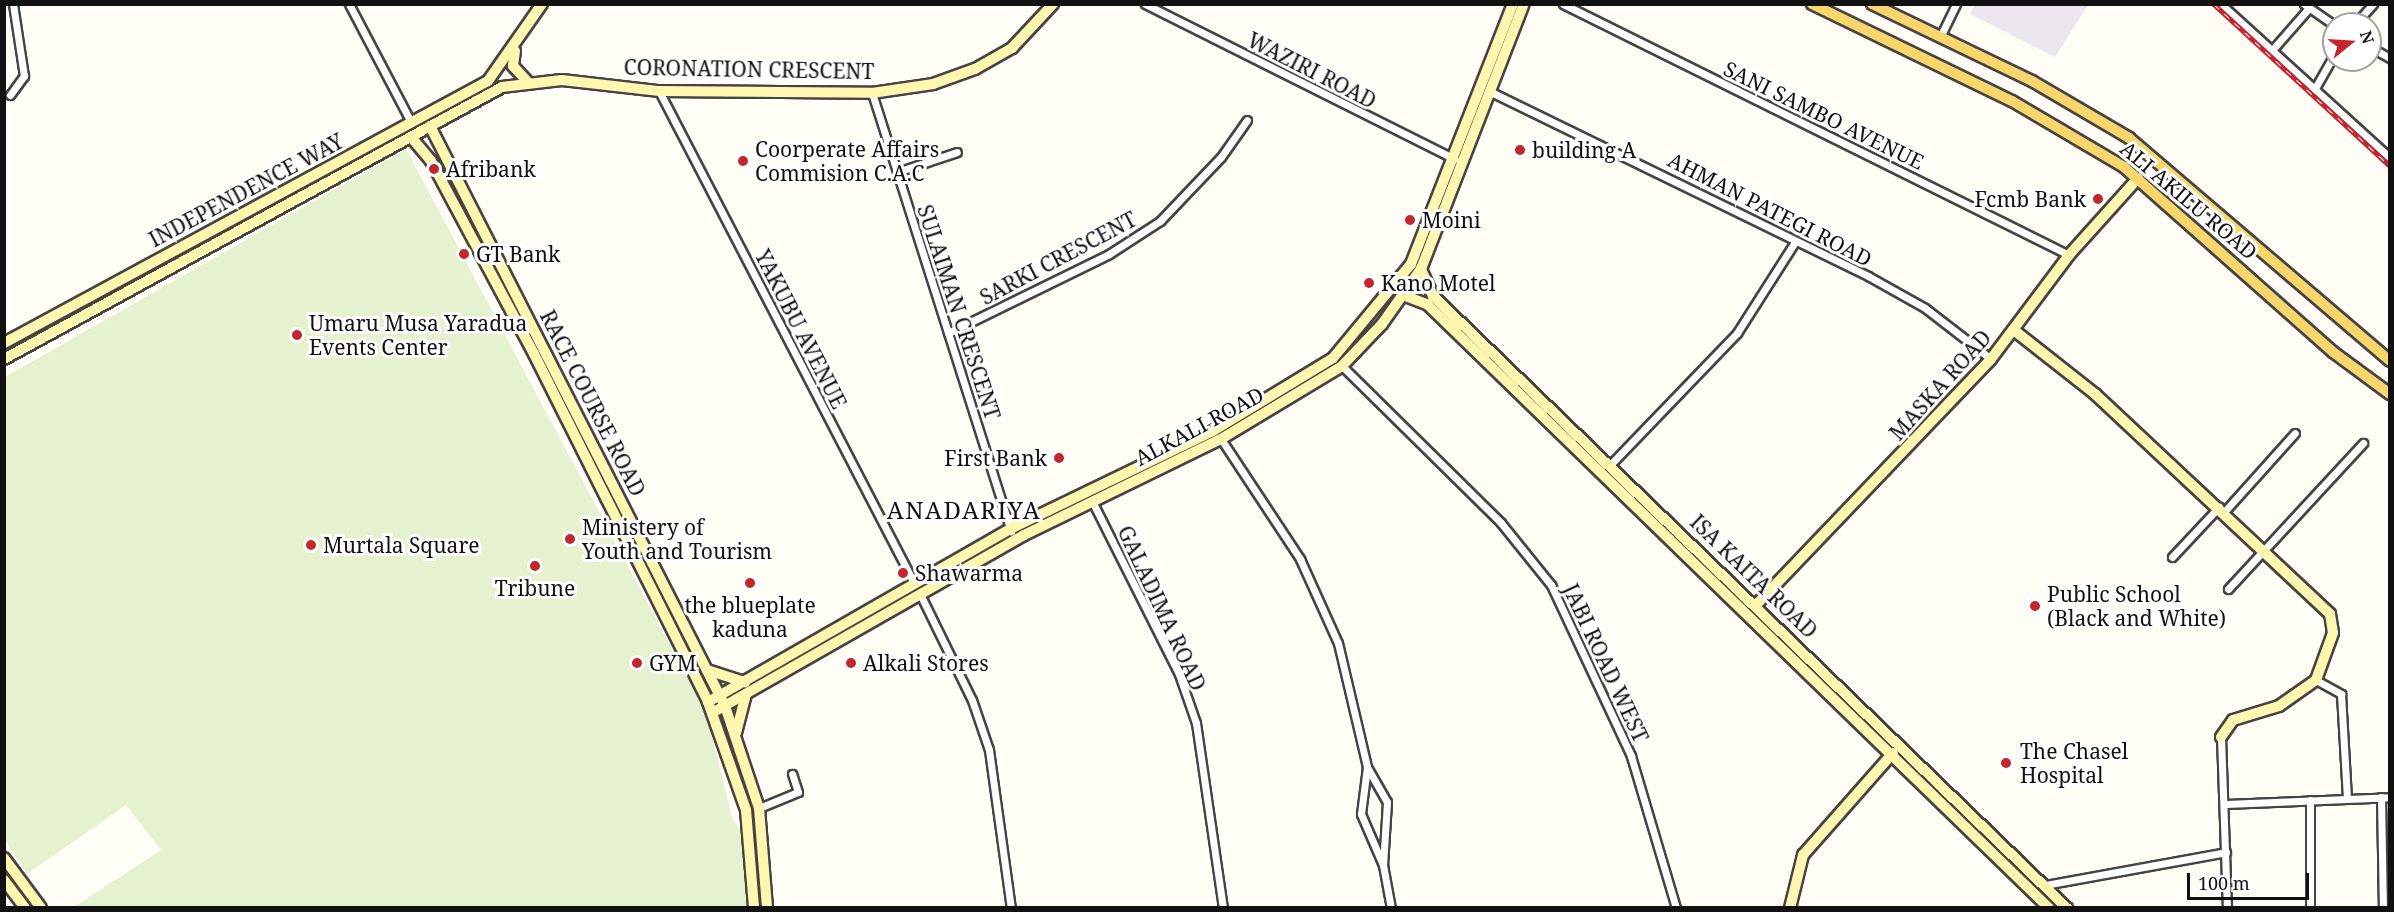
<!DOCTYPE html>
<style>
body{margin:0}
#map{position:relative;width:2394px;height:912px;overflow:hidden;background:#fffdf5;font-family:"Noto Serif",serif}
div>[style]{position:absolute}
.industrial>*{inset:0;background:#eee6ef}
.pitch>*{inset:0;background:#e6f2cf}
.roads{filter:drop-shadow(2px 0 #444) drop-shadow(-2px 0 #444) drop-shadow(0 2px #444) drop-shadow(0 -2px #444)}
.street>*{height:7px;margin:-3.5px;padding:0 3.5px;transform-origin:3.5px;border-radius:3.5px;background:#fff}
.secondary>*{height:10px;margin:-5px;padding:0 5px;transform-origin:5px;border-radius:5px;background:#fff6b0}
.primary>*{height:10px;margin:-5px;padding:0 5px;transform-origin:5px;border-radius:5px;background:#f9d66b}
.rail>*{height:4.5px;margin-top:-2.25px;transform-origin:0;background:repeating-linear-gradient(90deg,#fff 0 7px,#c4262e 0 14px);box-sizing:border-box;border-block:2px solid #c4262e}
.dots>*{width:16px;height:16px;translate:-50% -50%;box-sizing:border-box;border:3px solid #fff;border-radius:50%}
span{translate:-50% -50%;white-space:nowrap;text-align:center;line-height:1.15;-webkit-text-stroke:6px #fff;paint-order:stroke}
.street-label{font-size:21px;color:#111}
.poi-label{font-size:21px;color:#111}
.left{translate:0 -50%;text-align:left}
.right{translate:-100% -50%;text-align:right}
.quarter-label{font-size:24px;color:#111;letter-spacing:1.5px}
.frame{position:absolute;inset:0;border:6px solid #111;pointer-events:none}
.north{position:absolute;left:2322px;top:12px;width:60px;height:60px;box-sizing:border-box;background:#fff;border:2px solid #a0a0a0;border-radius:50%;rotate:72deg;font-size:16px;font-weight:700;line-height:24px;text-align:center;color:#111}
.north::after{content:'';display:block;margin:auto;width:21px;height:27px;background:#c4262e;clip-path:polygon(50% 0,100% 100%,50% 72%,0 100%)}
.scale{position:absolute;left:2187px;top:873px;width:122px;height:27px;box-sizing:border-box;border:3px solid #111;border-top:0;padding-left:8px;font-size:18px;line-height:21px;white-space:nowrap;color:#111;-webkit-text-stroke:4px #fff;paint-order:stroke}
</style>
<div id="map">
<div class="industrial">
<div style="clip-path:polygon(1975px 5px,1975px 4px,2088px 5px,2055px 57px,1970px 14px)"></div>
</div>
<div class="pitch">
<div style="clip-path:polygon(406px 149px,706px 713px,732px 817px,745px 839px,747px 907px,74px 907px,161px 850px,126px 805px,27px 874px,5px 840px,5px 377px)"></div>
</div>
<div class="roads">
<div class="street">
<div style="left:349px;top:4px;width:133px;rotate:62.3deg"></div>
<div style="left:1145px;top:4px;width:346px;rotate:26.6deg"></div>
<div style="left:1563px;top:4px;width:565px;rotate:26.38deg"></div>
<div style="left:2221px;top:4px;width:229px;rotate:42.3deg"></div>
<div style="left:2304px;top:4px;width:37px;rotate:35deg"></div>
<div style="left:2355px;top:24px;width:27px;rotate:-48deg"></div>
<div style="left:1940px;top:37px;width:37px;rotate:-64deg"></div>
<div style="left:2370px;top:47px;width:23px;rotate:29deg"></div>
<div style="left:2273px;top:49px;width:55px;rotate:-48.7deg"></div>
<div style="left:2314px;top:90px;width:40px;rotate:-60.3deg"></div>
<div style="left:659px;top:91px;width:554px;rotate:62.6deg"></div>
<div style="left:1491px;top:92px;width:420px;rotate:26deg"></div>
<div style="left:1868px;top:276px;width:65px;rotate:29.3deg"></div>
<div style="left:1925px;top:308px;width:83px;rotate:37.7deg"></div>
<div style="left:872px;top:93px;width:460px;rotate:72.4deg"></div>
<div style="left:10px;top:95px;width:24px;rotate:-54deg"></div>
<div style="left:24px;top:76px;width:73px;rotate:-98.7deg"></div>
<div style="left:897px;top:172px;width:63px;rotate:-18.4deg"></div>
<div style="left:948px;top:333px;width:179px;rotate:-26.1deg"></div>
<div style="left:1109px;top:254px;width:61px;rotate:-32.9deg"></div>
<div style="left:1160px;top:221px;width:88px;rotate:-46.4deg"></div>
<div style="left:1221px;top:157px;width:45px;rotate:-54.9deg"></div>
<div style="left:1342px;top:366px;width:223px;rotate:44.6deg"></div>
<div style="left:1501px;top:523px;width:80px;rotate:51.1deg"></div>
<div style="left:1551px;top:585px;width:189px;rotate:64.9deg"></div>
<div style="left:1631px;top:756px;width:159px;rotate:73.5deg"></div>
<div style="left:1221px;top:439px;width:144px;rotate:56.6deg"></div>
<div style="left:1300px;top:559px;width:92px;rotate:65.7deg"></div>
<div style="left:1338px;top:643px;width:127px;rotate:76.8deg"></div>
<div style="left:1367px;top:767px;width:47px;rotate:97.3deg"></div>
<div style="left:1361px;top:814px;width:56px;rotate:66.7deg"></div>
<div style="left:1383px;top:865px;width:44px;rotate:79.5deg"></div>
<div style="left:1610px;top:465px;width:183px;rotate:-46.1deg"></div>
<div style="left:1737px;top:333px;width:108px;rotate:-57.5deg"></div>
<div style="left:1093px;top:503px;width:191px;rotate:63.3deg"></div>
<div style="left:1179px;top:674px;width:52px;rotate:70.9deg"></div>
<div style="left:1196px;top:723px;width:187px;rotate:81.7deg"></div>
<div style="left:2224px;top:512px;width:106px;rotate:-48.1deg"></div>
<div style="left:2172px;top:557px;width:69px;rotate:-46.8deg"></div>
<div style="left:2228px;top:589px;width:199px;rotate:-47.2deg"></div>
<div style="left:920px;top:594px;width:118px;rotate:63.9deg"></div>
<div style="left:972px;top:700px;width:53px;rotate:71.2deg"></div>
<div style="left:989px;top:750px;width:160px;rotate:82.1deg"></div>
<div style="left:2316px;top:680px;width:29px;rotate:29deg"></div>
<div style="left:2341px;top:694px;width:105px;rotate:86.7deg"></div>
<div style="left:2221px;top:737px;width:171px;rotate:88deg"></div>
<div style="left:1367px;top:767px;width:40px;rotate:60.3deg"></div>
<div style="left:1387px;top:802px;width:63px;rotate:93.6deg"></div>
<div style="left:2381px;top:797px;width:111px;rotate:89deg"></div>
<div style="left:2310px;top:800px;width:108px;rotate:90deg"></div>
<div style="left:2226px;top:804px;width:164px;rotate:-2.4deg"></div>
<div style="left:759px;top:808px;width:42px;rotate:-22.3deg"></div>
<div style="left:798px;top:792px;width:19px;rotate:-108deg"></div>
<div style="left:2045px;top:885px;width:184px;rotate:-10.3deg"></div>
</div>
<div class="secondary">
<div style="left:515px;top:51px;width:15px;rotate:98deg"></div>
<div style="left:513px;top:66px;width:23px;rotate:47deg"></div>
<div style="left:430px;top:126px;width:651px;rotate:63.04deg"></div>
<div style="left:725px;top:706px;width:108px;rotate:71.6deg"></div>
<div style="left:759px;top:808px;width:100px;rotate:85.4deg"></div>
<div style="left:411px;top:137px;width:31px;rotate:50deg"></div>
<div style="left:431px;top:161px;width:219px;rotate:61.9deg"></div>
<div style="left:534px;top:354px;width:389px;rotate:63.4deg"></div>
<div style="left:708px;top:702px;width:114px;rotate:70.6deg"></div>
<div style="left:746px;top:810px;width:98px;rotate:85.3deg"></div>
<div style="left:1421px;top:269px;width:30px;rotate:66deg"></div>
<div style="left:1433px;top:296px;width:881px;rotate:43.99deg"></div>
<div style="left:1403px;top:295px;width:26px;rotate:21deg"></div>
<div style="left:1427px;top:304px;width:867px;rotate:44.16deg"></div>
<div style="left:2015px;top:331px;width:102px;rotate:38.2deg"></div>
<div style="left:2095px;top:394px;width:322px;rotate:43.1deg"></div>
<div style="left:2330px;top:614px;width:19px;rotate:81deg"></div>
<div style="left:2333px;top:633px;width:50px;rotate:109.9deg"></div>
<div style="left:2316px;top:680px;width:45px;rotate:144.9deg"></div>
<div style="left:2279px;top:706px;width:48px;rotate:163.1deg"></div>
<div style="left:2233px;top:720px;width:21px;rotate:125deg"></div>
<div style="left:4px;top:343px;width:550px;rotate:-28.43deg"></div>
<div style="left:488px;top:81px;width:94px;rotate:-55deg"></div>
<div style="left:4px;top:359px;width:567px;rotate:-28.64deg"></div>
<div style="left:502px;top:87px;width:60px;rotate:-6.7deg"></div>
<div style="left:562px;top:80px;width:98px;rotate:6.5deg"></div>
<div style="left:659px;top:91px;width:213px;rotate:0.5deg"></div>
<div style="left:872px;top:93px;width:62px;rotate:-8.4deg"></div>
<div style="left:933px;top:84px;width:45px;rotate:-19.7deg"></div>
<div style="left:975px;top:69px;width:43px;rotate:-29.6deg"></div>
<div style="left:1012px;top:48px;width:60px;rotate:-47deg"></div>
<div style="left:1756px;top:605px;width:340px;rotate:-46.3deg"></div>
<div style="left:1991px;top:359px;width:130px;rotate:-53.1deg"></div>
<div style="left:2069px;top:255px;width:103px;rotate:-48.1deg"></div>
<div style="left:707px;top:670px;width:40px;rotate:18deg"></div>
<div style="left:708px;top:702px;width:348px;rotate:-29.8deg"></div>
<div style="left:1010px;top:529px;width:225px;rotate:-25.8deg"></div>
<div style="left:1213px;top:431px;width:140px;rotate:-31.3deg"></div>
<div style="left:1333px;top:358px;width:122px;rotate:-50.3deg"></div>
<div style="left:1411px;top:264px;width:279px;rotate:-68.6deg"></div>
<div style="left:712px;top:713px;width:359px;rotate:-29.7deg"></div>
<div style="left:1024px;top:535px;width:219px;rotate:-26deg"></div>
<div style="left:1221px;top:439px;width:141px;rotate:-31.1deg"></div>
<div style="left:1342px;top:366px;width:58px;rotate:-46.4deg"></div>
<div style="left:1382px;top:324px;width:67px;rotate:-54.7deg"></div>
<div style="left:1421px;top:269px;width:284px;rotate:-68.8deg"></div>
<div style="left:736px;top:733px;width:40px;rotate:-75.6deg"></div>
<div style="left:4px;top:858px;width:62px;rotate:53.5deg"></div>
<div style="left:4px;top:880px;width:35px;rotate:53deg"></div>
<div style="left:1790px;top:908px;width:55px;rotate:-76.2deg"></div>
<div style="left:1803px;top:855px;width:136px;rotate:-48.6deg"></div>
</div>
<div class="primary">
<div style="left:1812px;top:4px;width:222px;rotate:25.9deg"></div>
<div style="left:2012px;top:101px;width:130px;rotate:30.5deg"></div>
<div style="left:2124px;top:167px;width:279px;rotate:41.5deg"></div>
<div style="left:2333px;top:352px;width:71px;rotate:36.4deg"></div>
<div style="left:1872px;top:4px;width:178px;rotate:25.7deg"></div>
<div style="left:2032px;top:81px;width:113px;rotate:30.4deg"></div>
<div style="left:2129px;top:138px;width:343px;rotate:40.5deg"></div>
</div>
</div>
<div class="rail">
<div style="left:2214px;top:4px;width:239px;rotate:42.6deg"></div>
</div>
<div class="dots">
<div style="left:1520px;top:150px;background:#c4262e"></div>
<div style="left:743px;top:161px;background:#c4262e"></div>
<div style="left:434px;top:169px;background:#c4262e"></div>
<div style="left:2098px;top:199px;background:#c4262e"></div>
<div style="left:1410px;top:220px;background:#c4262e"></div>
<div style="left:464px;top:254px;background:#c4262e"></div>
<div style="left:1369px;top:283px;background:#c4262e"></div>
<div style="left:297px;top:335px;background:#c4262e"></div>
<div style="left:1059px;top:458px;background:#c4262e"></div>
<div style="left:570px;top:539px;background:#c4262e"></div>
<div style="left:311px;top:545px;background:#c4262e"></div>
<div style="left:535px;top:566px;background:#c4262e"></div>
<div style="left:903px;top:573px;background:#c4262e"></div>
<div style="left:750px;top:583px;background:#c4262e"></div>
<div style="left:2035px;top:606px;background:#c4262e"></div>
<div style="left:637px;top:663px;background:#c4262e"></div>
<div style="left:851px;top:663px;background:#c4262e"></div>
<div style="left:2006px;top:763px;background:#c4262e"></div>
</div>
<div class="street-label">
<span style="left:749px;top:69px;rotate:1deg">CORONATION CRESCENT</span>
<span style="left:1312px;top:70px;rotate:27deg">WAZIRI ROAD</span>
<span style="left:1824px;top:115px;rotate:26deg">SANI SAMBO AVENUE</span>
<span style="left:246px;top:190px;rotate:-28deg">INDEPENDENCE WAY</span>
<span style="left:2189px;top:200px;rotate:40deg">ALI AKILU ROAD</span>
<span style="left:1770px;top:209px;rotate:27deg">AHMAN PATEGI ROAD</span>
<span style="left:1058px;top:258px;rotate:-28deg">SARKI CRESCENT</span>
<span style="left:959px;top:312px;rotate:72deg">SULAIMAN CRESCENT</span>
<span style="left:801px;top:329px;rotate:63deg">YAKUBU AVENUE</span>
<span style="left:1940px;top:385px;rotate:-48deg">MASKA ROAD</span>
<span style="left:593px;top:403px;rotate:63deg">RACE COURSE ROAD</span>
<span style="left:1199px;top:426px;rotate:-28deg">ALKALI ROAD</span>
<span style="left:1754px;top:576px;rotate:44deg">ISA KAITA ROAD</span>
<span style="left:1162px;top:608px;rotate:65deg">GALADIMA ROAD</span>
<span style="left:1606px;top:663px;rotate:65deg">JABI ROAD WEST</span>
</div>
<div class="poi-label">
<span class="left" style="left:755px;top:161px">Coorperate Affairs<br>Commision C.A.C</span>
<span class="left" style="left:1532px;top:150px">building A</span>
<span class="left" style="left:446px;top:169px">Afribank</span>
<span class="right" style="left:2086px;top:199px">Fcmb Bank</span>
<span class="left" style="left:1422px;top:220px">Moini</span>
<span class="left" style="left:476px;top:254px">GT Bank</span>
<span class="left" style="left:1381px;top:283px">Kano Motel</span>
<span class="left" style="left:309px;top:335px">Umaru Musa Yaradua<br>Events Center</span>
<span class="right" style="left:1047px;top:458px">First Bank</span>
<span class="left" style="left:582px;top:539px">Ministery of<br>Youth and Tourism</span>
<span class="left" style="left:323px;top:545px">Murtala Square</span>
<span class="left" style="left:915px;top:573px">Shawarma</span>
<span style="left:535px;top:588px">Tribune</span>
<span class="left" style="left:2047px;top:606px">Public School<br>(Black and White)</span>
<span style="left:750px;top:617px">the blueplate<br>kaduna</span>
<span class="left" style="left:649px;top:663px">GYM</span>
<span class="left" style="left:863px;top:663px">Alkali Stores</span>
<span class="left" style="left:2020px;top:763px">The Chasel<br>Hospital</span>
</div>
<div class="quarter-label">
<span style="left:964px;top:510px">ANADARIYA</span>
</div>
<div class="frame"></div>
<div class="north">N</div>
<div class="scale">100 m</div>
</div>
